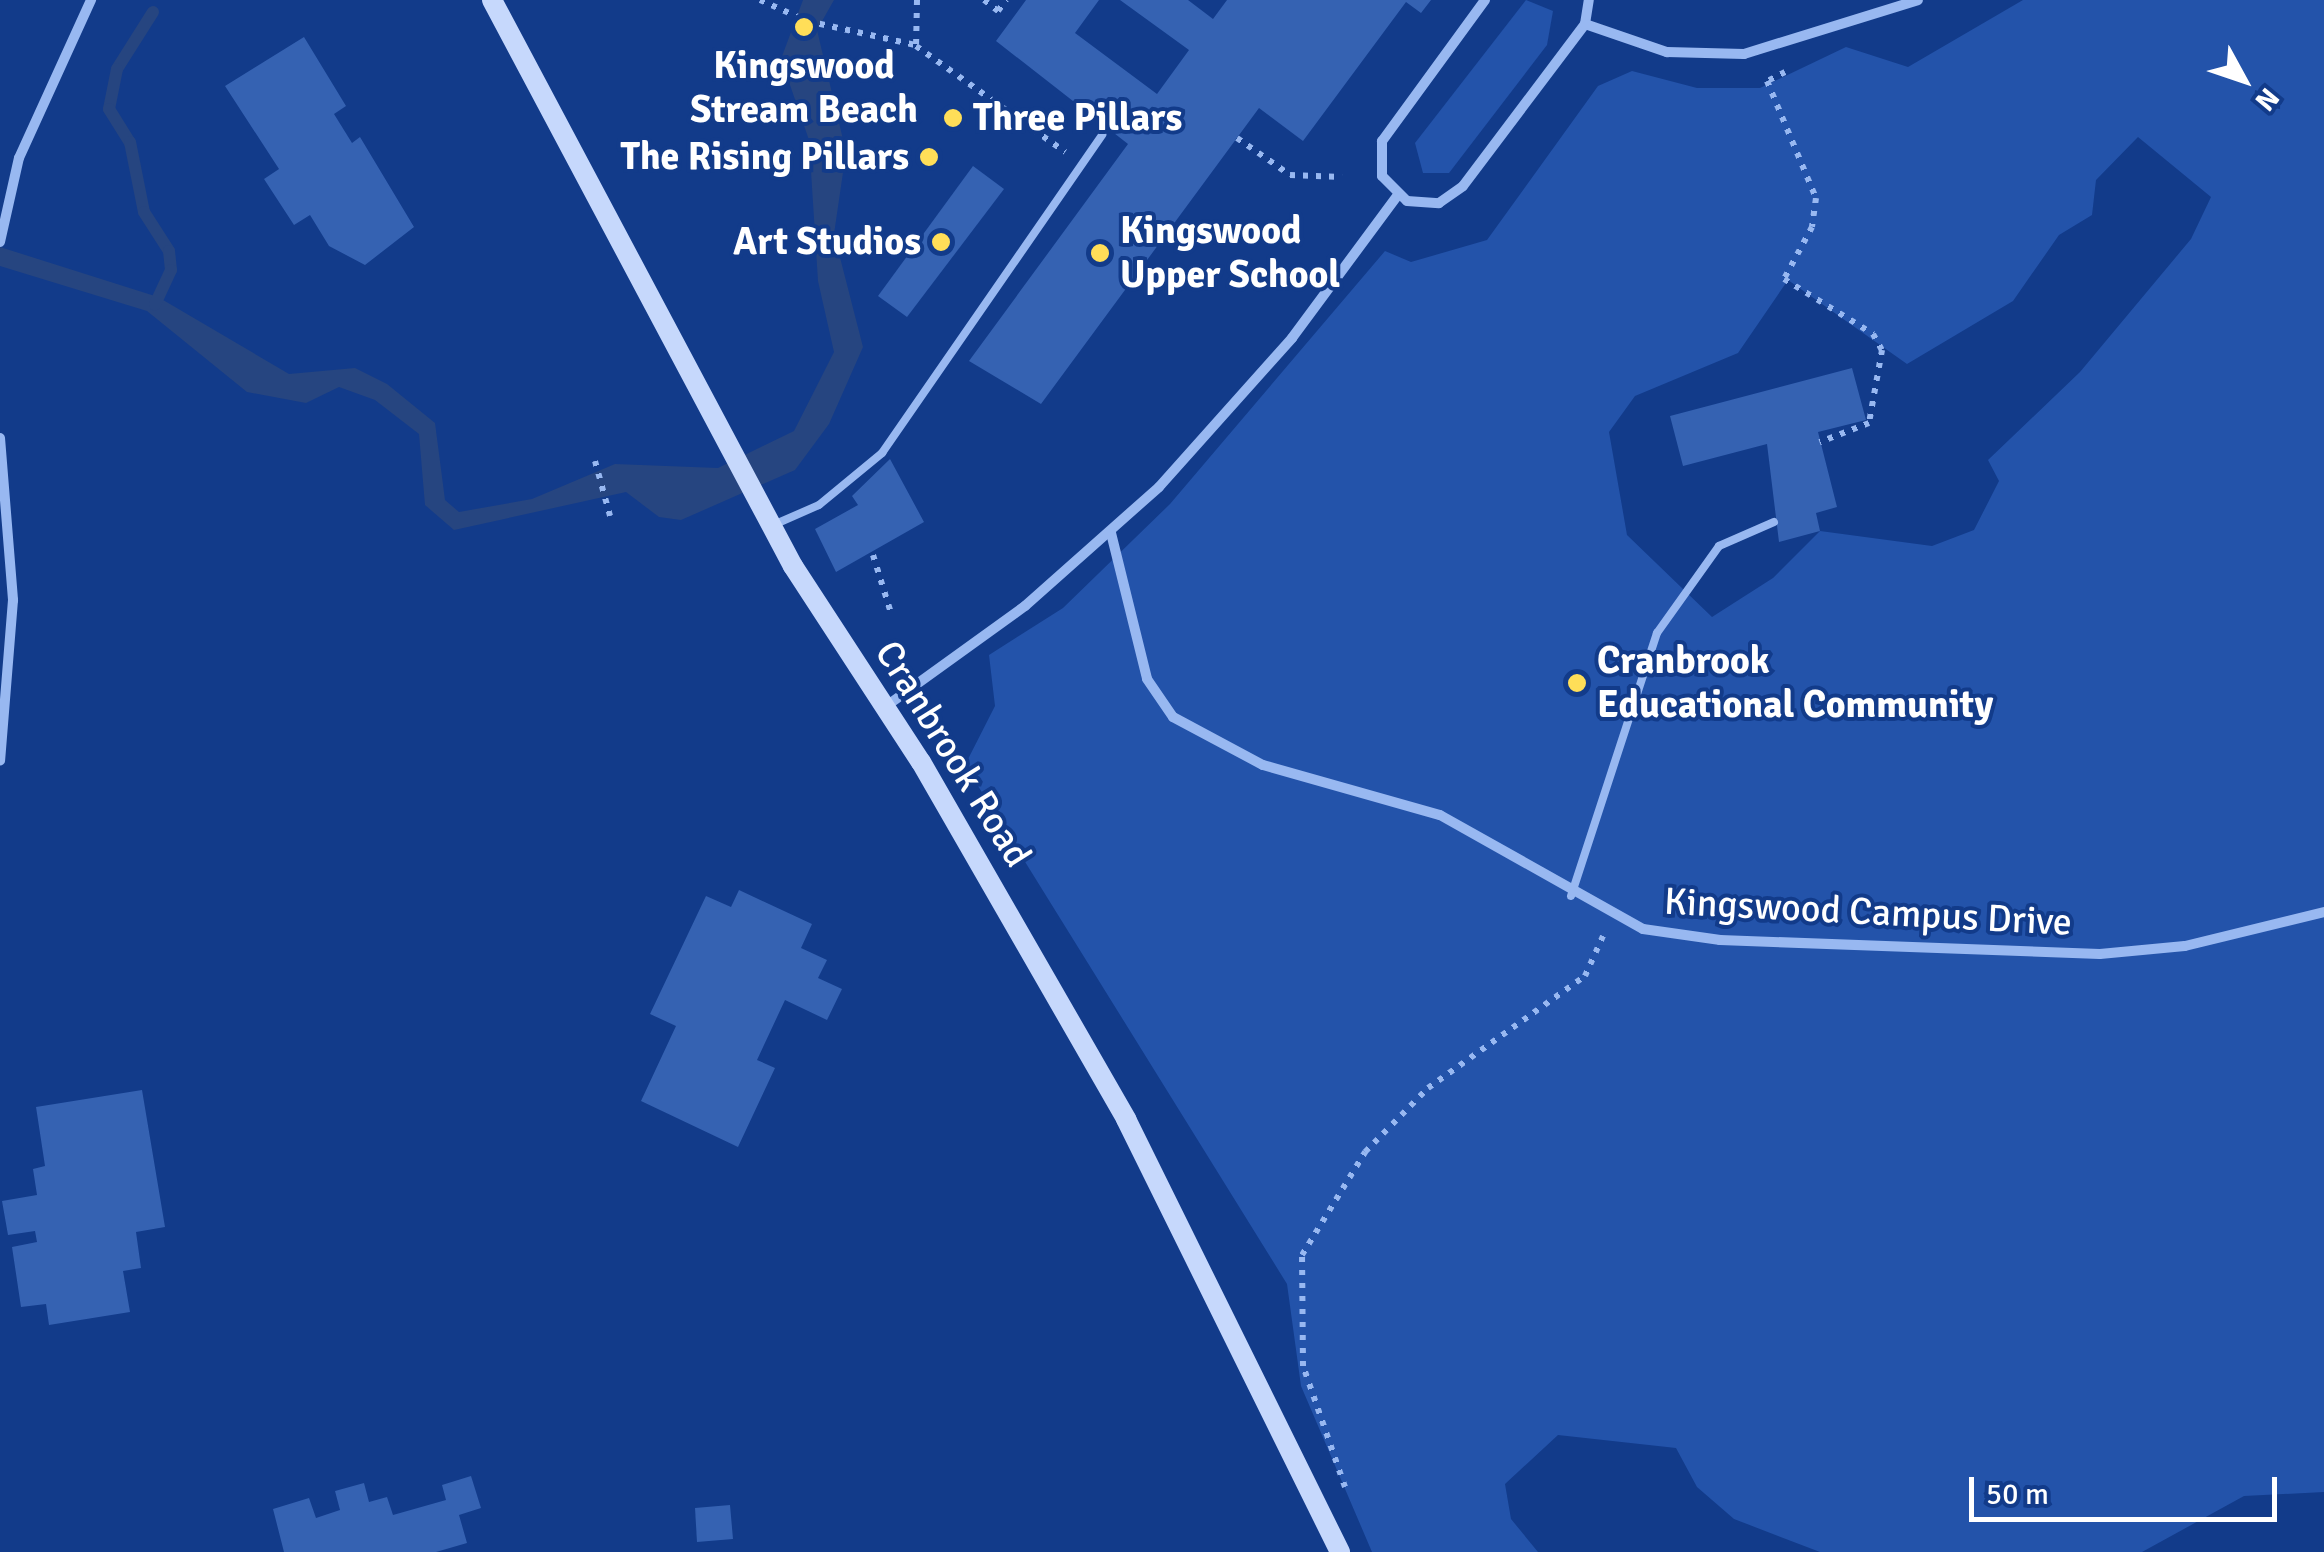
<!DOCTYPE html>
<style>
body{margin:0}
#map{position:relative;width:2324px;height:1552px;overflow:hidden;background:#123b8a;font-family:Signika,sans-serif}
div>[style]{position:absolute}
.green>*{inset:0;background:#2353aa}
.water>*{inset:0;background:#264580}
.stream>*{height:12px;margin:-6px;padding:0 6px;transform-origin:6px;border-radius:6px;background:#264580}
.building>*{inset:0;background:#3562b2}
.path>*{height:6px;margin-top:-3px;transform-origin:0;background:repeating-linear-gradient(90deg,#98b8f1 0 5px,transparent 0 13px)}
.lane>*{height:8px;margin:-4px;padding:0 4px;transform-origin:4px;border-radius:4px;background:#98b8f1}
.street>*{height:10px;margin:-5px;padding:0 5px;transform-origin:5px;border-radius:5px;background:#98b8f1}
.secondary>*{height:20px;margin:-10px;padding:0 10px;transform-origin:10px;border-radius:10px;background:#c6d8fc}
.dots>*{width:28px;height:28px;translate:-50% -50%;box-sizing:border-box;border:5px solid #123b8a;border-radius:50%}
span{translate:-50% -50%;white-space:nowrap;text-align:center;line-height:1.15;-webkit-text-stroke:8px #123b8a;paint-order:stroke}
.poi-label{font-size:38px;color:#fff;font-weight:700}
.left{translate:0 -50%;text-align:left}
.right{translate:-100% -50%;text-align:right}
.street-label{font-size:38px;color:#fff}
.north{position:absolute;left:2194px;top:30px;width:100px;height:100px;-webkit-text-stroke:8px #123b8a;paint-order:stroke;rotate:130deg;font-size:28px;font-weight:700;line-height:40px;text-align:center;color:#fff}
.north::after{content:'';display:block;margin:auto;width:35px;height:45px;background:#fff;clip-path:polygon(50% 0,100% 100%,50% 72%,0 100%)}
.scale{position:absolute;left:1969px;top:1477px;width:308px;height:45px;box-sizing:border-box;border:5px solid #fff;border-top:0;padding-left:12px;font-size:30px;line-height:35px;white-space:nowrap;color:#fff;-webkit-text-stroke:8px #123b8a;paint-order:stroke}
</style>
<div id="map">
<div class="green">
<div style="clip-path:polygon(1526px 0,1553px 11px,1547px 45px,1449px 173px,1423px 173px,1415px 143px)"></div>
<div style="clip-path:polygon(evenodd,2023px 0,2324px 0,2324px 1492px,2244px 1496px,2142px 1552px,1820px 1552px,1734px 1519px,1697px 1487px,1676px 1448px,1558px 1435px,1505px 1484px,1511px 1519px,1538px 1552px,1372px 1552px,1301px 1386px,1287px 1284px,965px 765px,995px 706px,989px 655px,1063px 608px,1170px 504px,1385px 251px,1411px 262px,1487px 240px,1598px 86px,1632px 71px,1697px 88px,1760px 88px,1846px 47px,1908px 67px,2023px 0,2138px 137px,2211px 197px,2191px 239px,2080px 372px,1988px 460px,1999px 481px,1974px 530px,1932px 546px,1820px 531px,1773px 578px,1712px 617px,1627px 535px,1609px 432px,1635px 396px,1738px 353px,1788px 280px,1907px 364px,2013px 301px,2059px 235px,2092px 215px,2096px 180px,2138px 137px)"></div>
</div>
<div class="water">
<div style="clip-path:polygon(803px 0,834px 0,817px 30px,846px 152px,834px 234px,863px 347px,829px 424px,795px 470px,681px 520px,659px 517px,626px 492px,454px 530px,425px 505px,419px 434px,375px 400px,339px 387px,306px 403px,247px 392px,147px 311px,0 266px,0 247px,158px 297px,289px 374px,355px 368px,387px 384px,435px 423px,445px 500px,459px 512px,532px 499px,615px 464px,718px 468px,794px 431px,834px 352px,818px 281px,809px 140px,781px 59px)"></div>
</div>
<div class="stream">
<div style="left:153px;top:12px;width:67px;rotate:122.3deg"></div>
<div style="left:117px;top:69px;width:41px;rotate:101.3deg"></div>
<div style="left:109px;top:109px;width:39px;rotate:58deg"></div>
<div style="left:130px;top:142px;width:71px;rotate:78.7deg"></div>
<div style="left:144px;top:212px;width:46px;rotate:57.3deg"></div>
<div style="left:169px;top:251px;width:19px;rotate:84deg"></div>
<div style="left:171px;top:270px;width:38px;rotate:115deg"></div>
</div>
<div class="building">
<div style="clip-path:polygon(1026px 0,1099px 0,1075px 33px,1157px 94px,1189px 50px,1120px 0,1188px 0,1213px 19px,1227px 0,1431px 0,1421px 13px,1406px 2px,1303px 141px,1259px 108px,1041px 404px,969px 361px,1128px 144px,996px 41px)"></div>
<div style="clip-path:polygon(304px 37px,346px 106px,334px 114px,352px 143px,360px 137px,414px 227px,365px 265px,329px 246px,310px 215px,294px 225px,264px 179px,279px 169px,225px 86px)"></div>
<div style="clip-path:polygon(973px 166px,1004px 189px,907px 317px,878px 296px)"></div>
<div style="clip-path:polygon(1852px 368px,1866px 420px,1818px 432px,1837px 507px,1816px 513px,1820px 531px,1779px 542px,1767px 444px,1683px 466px,1670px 416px)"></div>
<div style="clip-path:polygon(890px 459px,924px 522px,836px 572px,815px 529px,858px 505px,852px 496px)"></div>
<div style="clip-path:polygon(739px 890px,812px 924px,801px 948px,827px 960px,818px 978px,842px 989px,827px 1020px,785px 1000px,757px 1060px,775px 1068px,738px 1147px,641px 1101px,676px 1026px,650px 1014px,706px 896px,731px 907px)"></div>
<div style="clip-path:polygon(142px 1090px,165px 1227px,136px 1232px,141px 1268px,123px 1271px,130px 1312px,49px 1325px,46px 1304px,21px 1307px,12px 1247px,37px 1242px,35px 1231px,8px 1235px,2px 1201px,37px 1195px,33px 1169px,45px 1166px,36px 1107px)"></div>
<div style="clip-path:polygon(471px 1476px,481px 1508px,459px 1515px,467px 1543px,436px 1552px,284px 1552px,273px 1509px,309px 1498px,316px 1518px,340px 1510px,335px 1491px,364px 1483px,369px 1502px,387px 1497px,393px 1515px,446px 1500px,442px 1485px)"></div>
<div style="clip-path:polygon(730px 1505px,733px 1539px,697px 1542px,695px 1508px)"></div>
</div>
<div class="path">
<div style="left:760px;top:0;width:51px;rotate:24.1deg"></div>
<div style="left:807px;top:21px;width:111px;rotate:12.5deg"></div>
<div style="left:917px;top:0;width:46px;rotate:91.2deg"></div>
<div style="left:916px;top:46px;width:183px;rotate:35.4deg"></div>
<div style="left:984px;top:0;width:18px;rotate:38deg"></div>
<div style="left:998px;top:11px;width:14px;rotate:-54deg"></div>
<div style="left:1785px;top:72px;width:20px;rotate:153deg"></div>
<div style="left:1767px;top:81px;width:127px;rotate:67.3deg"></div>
<div style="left:1816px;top:198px;width:29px;rotate:98deg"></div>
<div style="left:1812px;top:227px;width:59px;rotate:118.3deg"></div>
<div style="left:1784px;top:279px;width:105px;rotate:31.7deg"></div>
<div style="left:1873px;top:334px;width:18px;rotate:61deg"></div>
<div style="left:1882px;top:350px;width:74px;rotate:100.1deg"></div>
<div style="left:1869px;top:423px;width:53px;rotate:158.8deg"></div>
<div style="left:1237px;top:138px;width:65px;rotate:34.9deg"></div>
<div style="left:1290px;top:175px;width:52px;rotate:2.2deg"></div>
<div style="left:595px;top:461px;width:57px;rotate:74.7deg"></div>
<div style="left:873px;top:555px;width:58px;rotate:72.8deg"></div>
<div style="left:1345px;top:1487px;width:128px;rotate:-109.1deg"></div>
<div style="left:1303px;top:1366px;width:111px;rotate:-90.5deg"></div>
<div style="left:1302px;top:1255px;width:121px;rotate:-58.5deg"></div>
<div style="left:1365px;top:1152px;width:90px;rotate:-45.5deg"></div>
<div style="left:1428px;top:1088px;width:193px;rotate:-35.5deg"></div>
<div style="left:1585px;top:976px;width:44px;rotate:-65.8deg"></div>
</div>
<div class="lane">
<div style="left:771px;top:526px;width:52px;rotate:-23.6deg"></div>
<div style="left:819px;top:505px;width:82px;rotate:-39.5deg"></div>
<div style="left:882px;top:453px;width:387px;rotate:-55.3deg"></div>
<div style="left:1571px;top:896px;width:277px;rotate:-71.9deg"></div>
<div style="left:1657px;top:633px;width:107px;rotate:-54.5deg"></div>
<div style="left:1719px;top:546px;width:60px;rotate:-23.6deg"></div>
</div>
<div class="street">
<div style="left:1485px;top:0;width:175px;rotate:126.1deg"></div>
<div style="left:1382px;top:141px;width:35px;rotate:90deg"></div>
<div style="left:1382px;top:176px;width:35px;rotate:45deg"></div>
<div style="left:1407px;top:201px;width:32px;rotate:4deg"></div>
<div style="left:1439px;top:203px;width:29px;rotate:-35deg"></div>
<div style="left:1463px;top:186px;width:203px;rotate:-53deg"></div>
<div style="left:1585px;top:24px;width:24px;rotate:-81deg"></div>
<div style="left:1585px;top:24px;width:87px;rotate:18.9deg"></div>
<div style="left:1667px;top:52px;width:77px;rotate:1.5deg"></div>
<div style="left:1744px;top:54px;width:182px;rotate:-17.2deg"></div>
<div style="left:0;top:242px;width:86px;rotate:-77.3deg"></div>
<div style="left:19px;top:158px;width:174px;rotate:-65.5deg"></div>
<div style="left:0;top:438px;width:163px;rotate:85.4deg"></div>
<div style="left:13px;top:600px;width:161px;rotate:94.6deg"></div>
<div style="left:1111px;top:533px;width:150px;rotate:76.1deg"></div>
<div style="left:1147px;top:679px;width:46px;rotate:55.6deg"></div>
<div style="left:1173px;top:717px;width:102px;rotate:28.1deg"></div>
<div style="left:1263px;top:765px;width:184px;rotate:15.8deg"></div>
<div style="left:1440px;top:815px;width:233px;rotate:29.3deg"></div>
<div style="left:1643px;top:929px;width:78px;rotate:8.1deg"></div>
<div style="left:1720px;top:940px;width:380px;rotate:2.1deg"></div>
<div style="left:2100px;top:954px;width:85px;rotate:-5.4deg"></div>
<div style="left:2185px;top:946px;width:143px;rotate:-13.7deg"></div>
<div style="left:885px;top:707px;width:173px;rotate:-35.8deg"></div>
<div style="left:1025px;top:606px;width:179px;rotate:-41.6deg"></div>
<div style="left:1159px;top:487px;width:200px;rotate:-48.2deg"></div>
<div style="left:1292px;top:338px;width:177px;rotate:-53.5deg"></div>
</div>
<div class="secondary">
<div style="left:492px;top:0;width:641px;rotate:62deg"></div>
<div style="left:793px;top:566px;width:234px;rotate:56.9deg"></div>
<div style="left:921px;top:762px;width:412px;rotate:60.1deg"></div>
<div style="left:1126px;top:1119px;width:483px;rotate:63.7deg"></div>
</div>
<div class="dots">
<div style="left:804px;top:27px;background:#ffde58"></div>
<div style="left:953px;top:118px;background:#ffde58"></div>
<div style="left:929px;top:157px;background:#ffde58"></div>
<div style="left:941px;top:242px;background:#ffde58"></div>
<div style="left:1100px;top:253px;background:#ffde58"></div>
<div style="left:1577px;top:683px;background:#ffde58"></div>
</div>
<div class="poi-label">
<span style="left:804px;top:88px">Kingswood<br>Stream Beach</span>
<span class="left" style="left:973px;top:118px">Three Pillars</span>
<span class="right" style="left:909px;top:157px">The Rising Pillars</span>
<span class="left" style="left:1120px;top:253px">Kingswood<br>Upper School</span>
<span class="right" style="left:921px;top:242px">Art Studios</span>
<span class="left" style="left:1597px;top:683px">Cranbrook<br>Educational Community</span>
</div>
<div class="street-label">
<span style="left:953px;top:754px;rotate:58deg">Cranbrook Road</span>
<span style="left:1868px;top:912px;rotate:3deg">Kingswood Campus Drive</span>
</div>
<div class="north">N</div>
<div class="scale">50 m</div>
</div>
